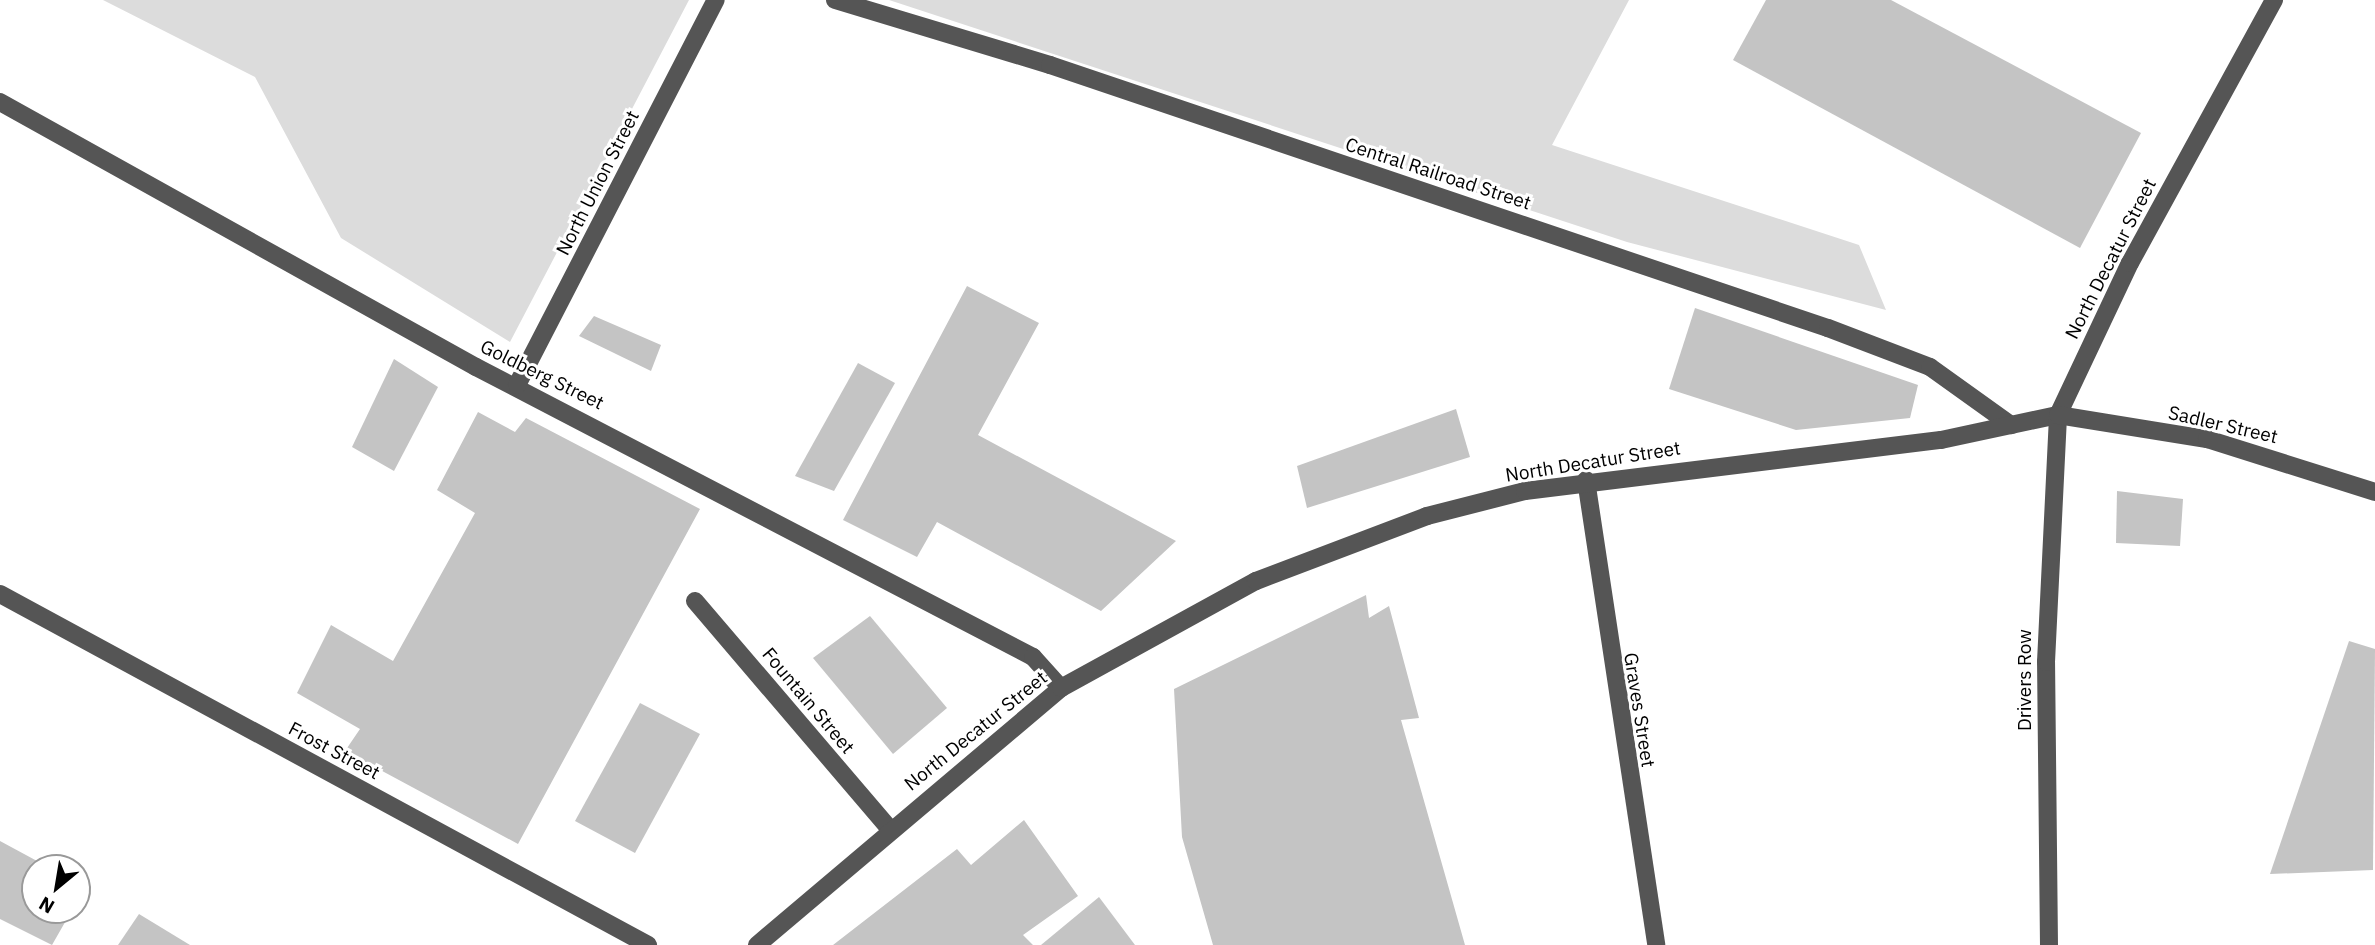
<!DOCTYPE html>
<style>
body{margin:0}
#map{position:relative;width:2375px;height:945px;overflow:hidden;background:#fff;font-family:"IBM Plex Sans",sans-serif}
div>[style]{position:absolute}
.green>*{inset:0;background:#dcdcdc}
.building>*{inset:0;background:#c4c4c4}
.minor>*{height:18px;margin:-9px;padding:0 9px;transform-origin:9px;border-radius:9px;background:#555}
span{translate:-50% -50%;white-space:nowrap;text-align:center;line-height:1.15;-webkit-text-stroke:6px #fff;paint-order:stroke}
.street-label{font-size:19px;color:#000}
.north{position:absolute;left:21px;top:854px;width:70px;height:70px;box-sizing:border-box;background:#fff;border:2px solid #999;border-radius:50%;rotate:210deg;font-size:19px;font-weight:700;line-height:28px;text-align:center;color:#000}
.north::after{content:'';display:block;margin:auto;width:24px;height:32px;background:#000;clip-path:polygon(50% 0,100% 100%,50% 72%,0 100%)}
</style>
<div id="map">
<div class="green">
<div style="clip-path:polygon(103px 0,689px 0,510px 342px,341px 238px,255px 77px)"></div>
<div style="clip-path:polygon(889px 0,1629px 0,1552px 145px,1859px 245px,1886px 310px,1627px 242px)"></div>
</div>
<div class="building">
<div style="clip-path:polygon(1766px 0,1891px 0,2141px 133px,2080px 248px,1733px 60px)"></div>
<div style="clip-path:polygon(967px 286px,1039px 323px,978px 435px,1176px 541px,1101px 611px,937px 522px,917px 557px,843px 520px)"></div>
<div style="clip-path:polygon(1695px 308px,1918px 385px,1910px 418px,1796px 430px,1669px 389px)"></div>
<div style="clip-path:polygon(594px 316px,661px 345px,651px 371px,579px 336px)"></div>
<div style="clip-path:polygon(394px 359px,438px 387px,394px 471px,352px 447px)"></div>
<div style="clip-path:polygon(858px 363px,895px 383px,834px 491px,795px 476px)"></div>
<div style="clip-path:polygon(1456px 409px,1470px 457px,1307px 508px,1297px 466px)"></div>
<div style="clip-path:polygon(478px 412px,515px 432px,526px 418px,700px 509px,518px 844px,345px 751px,360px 729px,297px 693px,331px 625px,393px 661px,475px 513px,437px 490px)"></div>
<div style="clip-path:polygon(2117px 491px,2183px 499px,2180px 546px,2116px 543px)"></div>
<div style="clip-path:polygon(1366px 595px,1369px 618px,1389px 606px,1419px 718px,1401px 720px,1465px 945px,1213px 945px,1182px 837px,1174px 689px)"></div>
<div style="clip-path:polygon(870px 616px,947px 708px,893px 754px,813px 658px)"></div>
<div style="clip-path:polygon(2349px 641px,2375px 649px,2373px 870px,2270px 874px)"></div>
<div style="clip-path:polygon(640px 703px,700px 734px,635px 853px,575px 821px)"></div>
<div style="clip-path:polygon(1024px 820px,1078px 896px,1023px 935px,1033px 945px,833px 945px,957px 849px,971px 865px)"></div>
<div style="clip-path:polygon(0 841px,50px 868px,35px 868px,35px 910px,72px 910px,52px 945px,0 919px)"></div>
<div style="clip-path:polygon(1099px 897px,1135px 945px,1041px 945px)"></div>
<div style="clip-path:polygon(139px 914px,190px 945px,118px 945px)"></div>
</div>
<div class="minor">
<div style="left:835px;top:0;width:225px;rotate:16.8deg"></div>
<div style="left:1050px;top:65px;width:821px;rotate:18.68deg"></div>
<div style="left:1828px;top:328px;width:109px;rotate:20.9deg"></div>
<div style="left:1930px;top:367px;width:100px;rotate:35.6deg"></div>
<div style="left:0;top:102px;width:545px;rotate:29.11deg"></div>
<div style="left:476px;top:367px;width:628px;rotate:27.5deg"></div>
<div style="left:1033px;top:657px;width:42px;rotate:47.9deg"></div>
<div style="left:517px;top:385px;width:433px;rotate:-62.7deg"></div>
<div style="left:1586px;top:480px;width:470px;rotate:81.4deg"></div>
<div style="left:0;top:594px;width:737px;rotate:28.44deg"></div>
<div style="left:695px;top:601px;width:299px;rotate:49.5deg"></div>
<div style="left:757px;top:945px;width:398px;rotate:-40.2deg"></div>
<div style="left:1061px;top:688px;width:222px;rotate:-28.8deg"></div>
<div style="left:1256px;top:581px;width:183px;rotate:-20.8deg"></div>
<div style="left:1427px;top:516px;width:101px;rotate:-14.3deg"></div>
<div style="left:1525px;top:491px;width:419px;rotate:-7deg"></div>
<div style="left:1941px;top:440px;width:120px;rotate:-12.1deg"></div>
<div style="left:2058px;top:415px;width:168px;rotate:-64.7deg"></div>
<div style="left:2130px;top:263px;width:300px;rotate:-61.3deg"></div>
<div style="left:2049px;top:945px;width:283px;rotate:-90.6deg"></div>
<div style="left:2046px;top:662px;width:247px;rotate:-87.2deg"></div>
<div style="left:2058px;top:415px;width:151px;rotate:9.2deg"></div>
<div style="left:2207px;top:439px;width:176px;rotate:17.5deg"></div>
</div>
<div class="street-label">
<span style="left:1438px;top:174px;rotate:18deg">Central Railroad Street</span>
<span style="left:598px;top:183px;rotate:-63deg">North Union Street</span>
<span style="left:2111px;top:259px;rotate:-63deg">North Decatur Street</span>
<span style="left:542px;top:375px;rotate:26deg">Goldberg Street</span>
<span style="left:2223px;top:425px;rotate:13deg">Sadler Street</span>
<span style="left:1593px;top:462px;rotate:-9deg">North Decatur Street</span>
<span style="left:2025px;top:680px;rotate:-90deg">Drivers Row</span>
<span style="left:808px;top:701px;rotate:50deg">Fountain Street</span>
<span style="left:1639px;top:710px;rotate:81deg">Graves Street</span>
<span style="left:976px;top:731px;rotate:-39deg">North Decatur Street</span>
<span style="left:334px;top:751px;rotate:28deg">Frost Street</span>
</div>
<div class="north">N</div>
</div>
